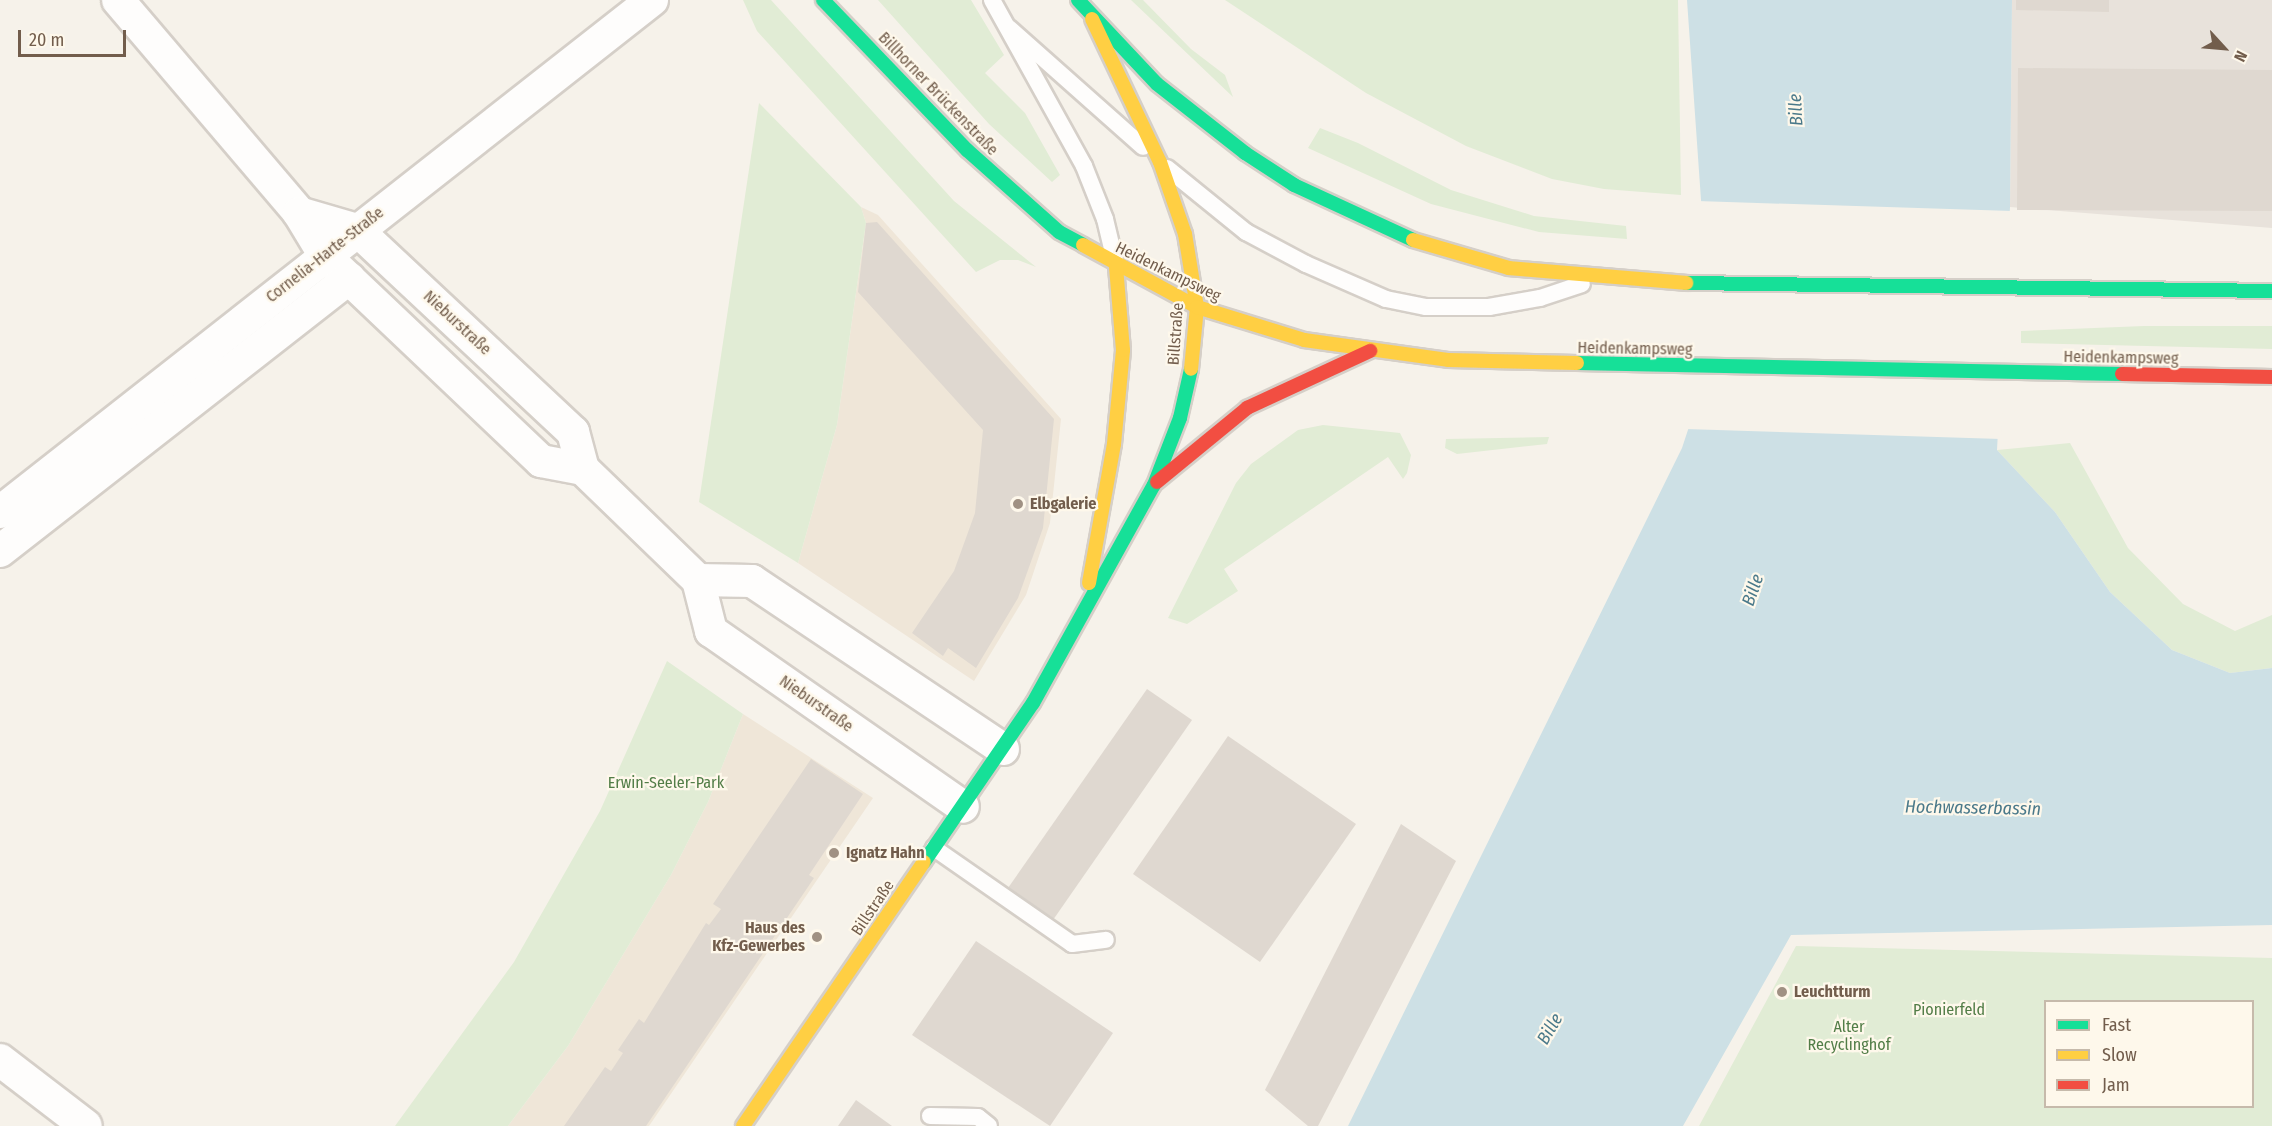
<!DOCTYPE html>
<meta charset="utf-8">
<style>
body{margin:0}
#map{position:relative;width:2272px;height:1126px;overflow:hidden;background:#f6f2ea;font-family:"Fira Sans Condensed",sans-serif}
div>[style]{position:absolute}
.residential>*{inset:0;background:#efe6d8}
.industrial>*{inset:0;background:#e8e2db}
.green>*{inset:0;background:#e1ecd5}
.water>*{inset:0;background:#cde0e5}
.pier>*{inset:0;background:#f6f2ea}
.building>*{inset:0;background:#dfd8d0}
.roads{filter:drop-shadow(2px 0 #d5cfc8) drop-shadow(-2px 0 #d5cfc8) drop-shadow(0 2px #d5cfc8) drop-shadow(0 -2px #d5cfc8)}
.lane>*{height:16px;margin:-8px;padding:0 8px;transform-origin:8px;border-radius:8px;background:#fefdfc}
.street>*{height:32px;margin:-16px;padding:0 16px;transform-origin:16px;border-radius:16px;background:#fefdfc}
.fast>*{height:14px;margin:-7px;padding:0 7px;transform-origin:7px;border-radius:7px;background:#16e098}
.slow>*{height:14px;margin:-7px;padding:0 7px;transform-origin:7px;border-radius:7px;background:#ffcf43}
.jam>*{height:14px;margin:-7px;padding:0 7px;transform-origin:7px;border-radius:7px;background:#f24e42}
.dots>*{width:16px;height:16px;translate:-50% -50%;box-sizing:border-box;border:3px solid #fef8eb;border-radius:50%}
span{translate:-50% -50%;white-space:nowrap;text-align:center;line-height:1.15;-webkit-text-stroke:4.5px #fef8eb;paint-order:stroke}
.street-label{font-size:16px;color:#725d4c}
.poi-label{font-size:16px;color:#725d4c;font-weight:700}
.left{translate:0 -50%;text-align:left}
.right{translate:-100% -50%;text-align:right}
.park-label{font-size:16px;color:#527d47}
.water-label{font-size:18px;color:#4a798a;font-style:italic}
.legend{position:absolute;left:2044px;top:1000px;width:210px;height:108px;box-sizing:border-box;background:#fef8eb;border:2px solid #c6baab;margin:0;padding:8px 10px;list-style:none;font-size:18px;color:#725d4c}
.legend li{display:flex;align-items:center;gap:12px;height:30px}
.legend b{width:30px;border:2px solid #c6baab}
.north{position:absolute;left:2194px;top:18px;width:60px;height:60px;-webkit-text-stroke:4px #fef8eb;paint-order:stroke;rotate:116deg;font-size:16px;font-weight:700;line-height:24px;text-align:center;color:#725d4c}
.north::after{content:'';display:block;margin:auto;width:21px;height:27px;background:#725d4c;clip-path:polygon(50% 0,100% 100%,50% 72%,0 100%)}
.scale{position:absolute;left:18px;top:30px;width:108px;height:27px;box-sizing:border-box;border:3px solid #725d4c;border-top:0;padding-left:8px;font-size:18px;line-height:21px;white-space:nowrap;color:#725d4c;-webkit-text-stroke:4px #fef8eb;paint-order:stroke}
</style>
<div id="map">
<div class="residential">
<div style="clip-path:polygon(861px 207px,878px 215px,1061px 419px,1050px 523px,1026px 595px,974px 681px,798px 563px,837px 425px,866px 223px)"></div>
<div style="clip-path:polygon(743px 714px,873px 798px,649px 1126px,508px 1126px,568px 1046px,671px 875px,708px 802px)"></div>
</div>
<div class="industrial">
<div style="clip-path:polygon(2012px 0,2272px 0,2272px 228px,2010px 207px)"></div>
</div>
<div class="green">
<div style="clip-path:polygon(743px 0,771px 0,954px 201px,1036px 267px,1018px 260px,1000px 260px,976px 272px,757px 31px)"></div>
<div style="clip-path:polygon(878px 0,971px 0,1004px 55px,985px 73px,1025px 113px,1060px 175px,1052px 182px,989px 124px)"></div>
<div style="clip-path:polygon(1131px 0,1143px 0,1191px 49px,1225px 75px,1233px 97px)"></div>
<div style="clip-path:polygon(1225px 0,1678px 0,1681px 195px,1604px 189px,1552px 179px,1466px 146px,1366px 93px)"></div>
<div style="clip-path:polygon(759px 103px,861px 207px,866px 223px,837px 425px,798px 563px,699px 502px)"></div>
<div style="clip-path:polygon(1320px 128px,1358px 143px,1451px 190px,1534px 216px,1626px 226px,1627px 239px,1539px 232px,1431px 204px,1308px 148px)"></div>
<div style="clip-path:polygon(2144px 326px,2272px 326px,2272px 349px,2021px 343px,2021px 331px)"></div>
<div style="clip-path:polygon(1323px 425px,1400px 433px,1411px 455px,1407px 473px,1403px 479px,1388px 457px,1224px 569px,1238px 591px,1187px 624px,1168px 618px,1236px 483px,1251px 464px,1298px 430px)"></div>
<div style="clip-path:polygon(1549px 437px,1547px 444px,1457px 454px,1445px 448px,1446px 439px)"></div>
<div style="clip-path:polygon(2070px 443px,2128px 548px,2183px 604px,2235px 631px,2272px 615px,2272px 668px,2230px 673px,2172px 650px,2110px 592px,2055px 512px,1997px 450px)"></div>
<div style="clip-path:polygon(667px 661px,743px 714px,708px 802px,671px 875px,568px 1046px,508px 1126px,395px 1126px,514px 962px,600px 811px)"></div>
<div style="clip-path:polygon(evenodd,1796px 946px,2272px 958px,2272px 1126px,1699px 1126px,1796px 946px,2046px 1002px,2252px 1002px,2252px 1106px,2046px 1106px,2046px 1002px)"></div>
</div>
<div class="water">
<div style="clip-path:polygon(1687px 0,2012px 0,2010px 207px,1997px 450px,2055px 512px,2110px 592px,2172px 650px,2230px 673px,2272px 668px,2272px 925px,1791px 935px,1683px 1126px,1348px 1126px,1682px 448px,1712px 357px)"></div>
</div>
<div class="pier">
<div style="clip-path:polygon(1697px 201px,2012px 211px,2001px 439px,1685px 429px,1709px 357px)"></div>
</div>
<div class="building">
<div style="clip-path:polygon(2016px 0,2109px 0,2109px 12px,2016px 10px)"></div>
<div style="clip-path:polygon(2018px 68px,2272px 70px,2272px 211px,2017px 210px)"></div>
<div style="clip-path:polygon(877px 222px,1054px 419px,1043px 528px,1018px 598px,976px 668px,948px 648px,943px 656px,912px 633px,954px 571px,975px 513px,983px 430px,858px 292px,866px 223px)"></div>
<div style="clip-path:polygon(1147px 689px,1192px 720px,1053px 920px,1008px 888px)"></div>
<div style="clip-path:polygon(1228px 736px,1356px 824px,1260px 962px,1133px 874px)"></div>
<div style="clip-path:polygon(811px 759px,863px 794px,809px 875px,814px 878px,646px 1126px,564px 1126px,605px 1067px,611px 1071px,623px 1053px,618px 1050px,639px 1019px,644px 1023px,706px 923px,709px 925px,721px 909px,713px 904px)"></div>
<div style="clip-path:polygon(1401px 824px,1456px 861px,1318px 1126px,1308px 1126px,1265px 1090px)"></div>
<div style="clip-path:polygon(976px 941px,1113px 1033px,1050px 1126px,912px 1035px)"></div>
<div style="clip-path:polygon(856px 1100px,892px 1126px,838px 1126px)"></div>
</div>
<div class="roads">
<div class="lane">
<div style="left:992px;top:0;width:190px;rotate:61deg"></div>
<div style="left:1084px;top:166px;width:57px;rotate:68.4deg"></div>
<div style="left:1105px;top:219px;width:43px;rotate:76.6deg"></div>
<div style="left:1009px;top:28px;width:179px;rotate:41.6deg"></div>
<div style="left:1167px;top:168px;width:102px;rotate:39deg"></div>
<div style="left:1246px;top:232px;width:68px;rotate:28.1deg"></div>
<div style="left:1306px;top:264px;width:87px;rotate:23.6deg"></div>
<div style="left:1386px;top:299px;width:41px;rotate:11.3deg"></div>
<div style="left:1426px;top:307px;width:63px"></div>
<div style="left:1489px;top:307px;width:52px;rotate:-10deg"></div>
<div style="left:1540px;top:298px;width:44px;rotate:-18.4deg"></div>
<div style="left:934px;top:848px;width:168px;rotate:34.8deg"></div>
<div style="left:1072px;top:944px;width:34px;rotate:-7deg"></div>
<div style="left:930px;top:1116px;width:48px;rotate:1.2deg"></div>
<div style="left:978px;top:1117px;width:14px;rotate:39deg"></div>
</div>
<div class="street">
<div style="left:118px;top:0;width:280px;rotate:49.6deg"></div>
<div style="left:299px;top:213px;width:50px;rotate:58.8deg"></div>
<div style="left:325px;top:256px;width:298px;rotate:43.5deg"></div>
<div style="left:541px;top:461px;width:43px;rotate:10.8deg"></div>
<div style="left:299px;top:213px;width:60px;rotate:16.3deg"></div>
<div style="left:357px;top:230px;width:296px;rotate:43.1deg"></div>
<div style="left:573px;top:432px;width:38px;rotate:75deg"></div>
<div style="left:583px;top:469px;width:160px;rotate:44deg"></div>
<div style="left:698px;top:580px;width:53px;rotate:75.7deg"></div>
<div style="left:711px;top:631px;width:307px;rotate:34.9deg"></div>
<div style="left:0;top:512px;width:829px;rotate:-38.14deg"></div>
<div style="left:0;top:551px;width:443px;rotate:-38deg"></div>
<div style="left:698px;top:580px;width:54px;rotate:1.1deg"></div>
<div style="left:752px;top:581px;width:302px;rotate:33.8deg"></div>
<div style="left:0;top:1060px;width:108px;rotate:37.5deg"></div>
</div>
<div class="fast">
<div style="left:823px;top:0;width:208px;rotate:46.2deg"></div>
<div style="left:967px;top:150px;width:123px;rotate:41.7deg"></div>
<div style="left:1059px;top:232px;width:27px;rotate:28deg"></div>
<div style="left:1078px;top:0;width:115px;rotate:46.8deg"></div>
<div style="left:1157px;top:84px;width:112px;rotate:38.1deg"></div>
<div style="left:1245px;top:153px;width:59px;rotate:33.1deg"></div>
<div style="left:1294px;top:185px;width:131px;rotate:24.8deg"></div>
<div style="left:1686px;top:283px;width:586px;rotate:0.78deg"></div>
<div style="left:1577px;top:363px;width:545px;rotate:1.16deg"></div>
<div style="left:924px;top:862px;width:193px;rotate:-55.6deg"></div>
<div style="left:1033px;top:703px;width:249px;rotate:-61deg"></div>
<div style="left:1154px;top:485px;width:72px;rotate:-68.8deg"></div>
<div style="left:1180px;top:418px;width:50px;rotate:-77.3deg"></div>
</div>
<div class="slow">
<div style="left:1092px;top:19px;width:158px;rotate:64.6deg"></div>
<div style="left:1160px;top:162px;width:76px;rotate:70.9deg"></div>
<div style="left:1185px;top:234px;width:74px;rotate:80.7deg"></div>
<div style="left:1197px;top:307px;width:62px;rotate:95.5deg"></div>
<div style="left:1413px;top:240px;width:100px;rotate:16.3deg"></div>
<div style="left:1509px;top:268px;width:178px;rotate:4.8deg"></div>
<div style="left:1083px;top:245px;width:130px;rotate:28.5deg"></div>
<div style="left:1197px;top:307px;width:112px;rotate:17.1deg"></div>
<div style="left:1304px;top:340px;width:145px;rotate:7.9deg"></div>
<div style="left:1448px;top:360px;width:129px;rotate:1.3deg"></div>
<div style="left:1089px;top:583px;width:141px;rotate:-79.8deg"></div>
<div style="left:1114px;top:444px;width:94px;rotate:-84.5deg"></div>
<div style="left:1123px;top:350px;width:84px;rotate:-94.8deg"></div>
<div style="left:743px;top:1126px;width:320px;rotate:-55.6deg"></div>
</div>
<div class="jam">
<div style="left:2122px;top:374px;width:150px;rotate:1.1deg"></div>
<div style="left:1157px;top:482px;width:117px;rotate:-39.4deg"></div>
<div style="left:1247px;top:408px;width:136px;rotate:-24.9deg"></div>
</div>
</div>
<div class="dots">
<div style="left:1018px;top:504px;background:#a09183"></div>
<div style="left:834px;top:853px;background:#a09183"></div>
<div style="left:817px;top:937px;background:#a09183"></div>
<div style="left:1782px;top:992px;background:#a09183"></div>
</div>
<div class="street-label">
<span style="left:938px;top:94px;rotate:46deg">Billhorner Brückenstraße</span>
<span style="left:325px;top:255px;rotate:-38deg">Cornelia-Harte-Straße</span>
<span style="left:1168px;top:272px;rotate:26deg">Heidenkampsweg</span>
<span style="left:457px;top:323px;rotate:43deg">Nieburstraße</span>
<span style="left:1176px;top:334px;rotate:-86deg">Billstraße</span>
<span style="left:1635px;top:349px;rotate:1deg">Heidenkampsweg</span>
<span style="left:2121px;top:358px;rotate:1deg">Heidenkampsweg</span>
<span style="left:816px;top:704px;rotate:35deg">Nieburstraße</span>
<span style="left:873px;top:908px;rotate:-56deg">Billstraße</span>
</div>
<div class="poi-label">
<span class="left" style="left:1030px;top:504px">Elbgalerie</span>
<span class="left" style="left:846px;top:853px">Ignatz Hahn</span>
<span class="right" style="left:805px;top:937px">Haus des<br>Kfz-Gewerbes</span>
<span class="left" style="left:1794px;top:992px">Leuchtturm</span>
</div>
<div class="park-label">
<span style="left:666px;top:783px">Erwin-Seeler-Park</span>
<span style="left:1949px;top:1010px">Pionierfeld</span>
<span style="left:1849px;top:1036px">Alter<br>Recyclinghof</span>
</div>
<div class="water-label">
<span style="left:1796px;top:110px;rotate:-93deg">Bille</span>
<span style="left:1753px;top:590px;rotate:-71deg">Bille</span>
<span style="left:1973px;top:808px;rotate:1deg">Hochwasserbassin</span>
<span style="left:1550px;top:1029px;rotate:-60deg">Bille</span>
</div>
<ul class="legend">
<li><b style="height:8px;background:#16e098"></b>Fast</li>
<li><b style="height:8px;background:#ffcf43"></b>Slow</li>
<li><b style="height:8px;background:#f24e42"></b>Jam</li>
</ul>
<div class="north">N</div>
<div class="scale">20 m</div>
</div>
